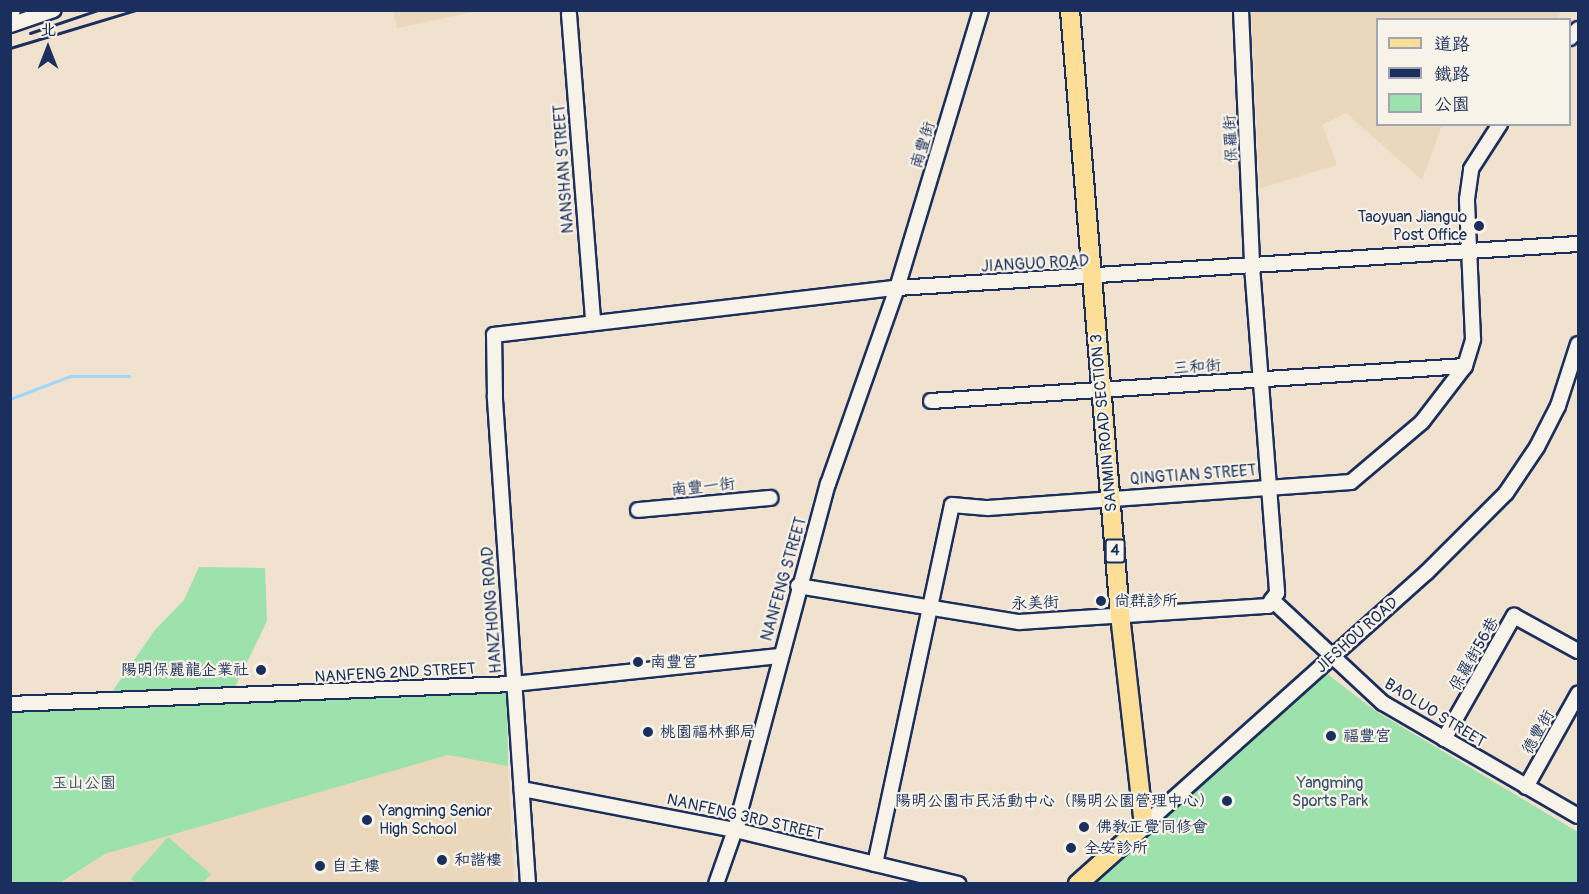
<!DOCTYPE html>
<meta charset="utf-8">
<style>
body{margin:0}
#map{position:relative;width:1589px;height:894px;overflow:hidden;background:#f0e2ce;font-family:Pangolin,"LXGW WenKai TC",sans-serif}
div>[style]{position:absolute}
.built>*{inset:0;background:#ebd7bb}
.green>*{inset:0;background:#9de1ac}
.stream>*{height:3px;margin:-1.5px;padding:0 1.5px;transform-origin:1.5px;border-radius:1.5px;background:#9ed7fe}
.roads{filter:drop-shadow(2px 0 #1b2f5e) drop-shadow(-2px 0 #1b2f5e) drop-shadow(0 2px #1b2f5e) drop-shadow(0 -2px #1b2f5e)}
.minor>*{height:14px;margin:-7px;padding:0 7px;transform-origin:7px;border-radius:7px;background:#f7f3e8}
.major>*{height:18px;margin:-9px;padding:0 9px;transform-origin:9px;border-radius:9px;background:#fdde96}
.rail>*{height:3px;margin:-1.5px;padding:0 1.5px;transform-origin:1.5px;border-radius:1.5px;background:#1b2f5e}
.dots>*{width:16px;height:16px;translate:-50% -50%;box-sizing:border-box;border:3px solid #f7f3e8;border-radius:50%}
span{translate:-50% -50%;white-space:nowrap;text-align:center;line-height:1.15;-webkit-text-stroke:4.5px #f7f3e8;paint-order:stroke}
.shield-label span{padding:2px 4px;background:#f7f3e8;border:2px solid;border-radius:4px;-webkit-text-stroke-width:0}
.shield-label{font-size:15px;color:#1b2f5e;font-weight:700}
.street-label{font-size:16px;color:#1b2f5e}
.poi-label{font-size:16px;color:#1b2f5e}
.right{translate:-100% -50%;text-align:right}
.left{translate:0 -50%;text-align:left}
.park-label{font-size:16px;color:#35536e}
.frame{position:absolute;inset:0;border:12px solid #1b2f5e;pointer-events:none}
.legend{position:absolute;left:1376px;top:18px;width:195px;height:108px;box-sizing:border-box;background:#f7f3e8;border:2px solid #9fa5b1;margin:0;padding:8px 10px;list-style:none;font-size:18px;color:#1b2f5e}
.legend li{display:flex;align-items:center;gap:12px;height:30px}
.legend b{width:30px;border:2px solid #9fa5b1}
.north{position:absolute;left:18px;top:18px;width:60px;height:60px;-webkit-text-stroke:4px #f7f3e8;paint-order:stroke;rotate:0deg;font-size:16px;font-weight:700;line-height:24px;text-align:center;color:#1b2f5e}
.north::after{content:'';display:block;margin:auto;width:21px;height:27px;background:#1b2f5e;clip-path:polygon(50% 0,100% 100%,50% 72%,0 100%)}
</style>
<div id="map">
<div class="built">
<div style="clip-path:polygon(393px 11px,393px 10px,478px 11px,397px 28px)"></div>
<div style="clip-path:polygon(1251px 11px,1251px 10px,1562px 11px,1556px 19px,1378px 20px,1378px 124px,1442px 125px,1422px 180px,1346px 113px,1322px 125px,1337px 165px,1260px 188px)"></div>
<div style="clip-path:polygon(448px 755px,508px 766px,514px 883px,60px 884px,105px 854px)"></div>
</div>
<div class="green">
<div style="clip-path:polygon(199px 567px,265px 568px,267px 621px,232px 693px,112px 692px,155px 630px,184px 600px)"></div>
<div style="clip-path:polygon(1326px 673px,1377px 712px,1578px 832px,1578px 883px,1092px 884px)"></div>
<div style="clip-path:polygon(507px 690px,508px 766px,448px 755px,105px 854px,60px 883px,11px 883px,10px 712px)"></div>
<div style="clip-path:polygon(168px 837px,211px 874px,203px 883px,136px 883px,131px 879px)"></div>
</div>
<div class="stream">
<div style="left:10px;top:399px;width:64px;rotate:-21deg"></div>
<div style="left:70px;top:376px;width:59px"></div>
</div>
<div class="roads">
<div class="minor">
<div style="left:1241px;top:10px;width:256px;rotate:87.5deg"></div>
<div style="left:1252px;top:266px;width:328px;rotate:85.6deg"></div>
<div style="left:1277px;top:593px;width:9px;rotate:126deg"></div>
<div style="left:1272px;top:600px;width:151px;rotate:42.9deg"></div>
<div style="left:1383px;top:703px;width:225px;rotate:30.1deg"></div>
<div style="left:569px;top:14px;width:309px;rotate:85.5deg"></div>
<div style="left:10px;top:18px;width:9px;rotate:-69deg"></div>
<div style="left:10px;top:25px;width:46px;rotate:-18.8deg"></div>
<div style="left:1570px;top:38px;width:12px;rotate:-48deg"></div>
<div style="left:931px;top:401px;width:535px;rotate:-3.75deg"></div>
<div style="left:638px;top:510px;width:133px;rotate:-5.2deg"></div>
<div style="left:798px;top:586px;width:224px;rotate:9.3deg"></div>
<div style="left:1019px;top:622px;width:250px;rotate:-3.7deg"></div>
<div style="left:1268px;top:606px;width:7px;rotate:-56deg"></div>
<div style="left:10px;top:704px;width:503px;rotate:-2.28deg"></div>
<div style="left:513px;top:684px;width:268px;rotate:-6deg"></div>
<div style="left:1444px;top:739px;width:142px;rotate:-60.4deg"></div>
<div style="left:1514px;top:616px;width:73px;rotate:28.7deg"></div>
<div style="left:1526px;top:787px;width:107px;rotate:-60.8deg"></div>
<div style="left:522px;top:789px;width:217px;rotate:10.9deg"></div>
<div style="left:735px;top:830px;width:230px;rotate:13.6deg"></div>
<div style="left:1144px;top:825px;width:378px;rotate:-41.8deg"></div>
<div style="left:1426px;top:573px;width:113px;rotate:-45deg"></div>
<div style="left:1506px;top:493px;width:55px;rotate:-56deg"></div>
<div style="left:1537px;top:447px;width:46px;rotate:-62.9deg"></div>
<div style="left:1558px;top:406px;width:65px;rotate:-72.1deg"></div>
<div style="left:875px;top:864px;width:367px;rotate:-77.9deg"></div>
<div style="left:952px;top:505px;width:36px;rotate:5deg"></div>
<div style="left:988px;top:508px;width:364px;rotate:-4.1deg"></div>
<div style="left:1351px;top:482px;width:93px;rotate:-40.2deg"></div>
<div style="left:1422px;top:422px;width:71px;rotate:-52.5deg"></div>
<div style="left:1465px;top:366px;width:28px;rotate:-73deg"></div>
<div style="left:1473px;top:339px;width:140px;rotate:-92.5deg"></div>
<div style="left:1467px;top:199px;width:30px;rotate:-82deg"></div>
<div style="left:1471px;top:169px;width:54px;rotate:-57.2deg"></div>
<div style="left:528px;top:884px;width:489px;rotate:-93.9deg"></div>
<div style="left:495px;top:396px;width:61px;rotate:-90.9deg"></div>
<div style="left:494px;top:335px;width:406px;rotate:-6.7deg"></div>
<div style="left:897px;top:288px;width:682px;rotate:-3.7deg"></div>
<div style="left:716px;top:884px;width:57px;rotate:-70.6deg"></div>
<div style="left:735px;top:830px;width:358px;rotate:-75deg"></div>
<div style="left:828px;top:484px;width:208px;rotate:-70.6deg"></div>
<div style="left:897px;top:288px;width:290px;rotate:-73.2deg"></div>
</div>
<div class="major">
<div style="left:1070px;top:10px;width:607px;rotate:85.28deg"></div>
<div style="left:1120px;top:615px;width:211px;rotate:83.5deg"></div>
<div style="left:1144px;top:825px;width:89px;rotate:138.2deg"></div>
</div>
</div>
<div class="rail">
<div style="left:30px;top:33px;width:72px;rotate:-18.7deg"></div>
<div style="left:10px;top:48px;width:132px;rotate:-16.8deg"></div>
</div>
<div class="dots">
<div style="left:1479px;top:226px;background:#1b2f5e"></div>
<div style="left:1101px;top:601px;background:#1b2f5e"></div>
<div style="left:638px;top:662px;background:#1b2f5e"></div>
<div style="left:261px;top:670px;background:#1b2f5e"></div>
<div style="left:648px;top:732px;background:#1b2f5e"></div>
<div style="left:1331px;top:736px;background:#1b2f5e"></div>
<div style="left:1227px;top:801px;background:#1b2f5e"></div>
<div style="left:367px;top:820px;background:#1b2f5e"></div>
<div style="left:1084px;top:827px;background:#1b2f5e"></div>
<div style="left:1071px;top:848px;background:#1b2f5e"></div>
<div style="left:442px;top:860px;background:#1b2f5e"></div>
<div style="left:320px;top:866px;background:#1b2f5e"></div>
</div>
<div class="shield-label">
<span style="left:1115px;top:551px">4</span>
</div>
<div class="street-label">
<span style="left:1231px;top:139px;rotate:-93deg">保羅街</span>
<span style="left:923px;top:145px;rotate:-73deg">南豐街</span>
<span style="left:564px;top:169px;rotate:-94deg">NANSHAN STREET</span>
<span style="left:1035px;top:264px;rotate:-3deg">JIANGUO ROAD</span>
<span style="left:1197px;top:367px;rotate:-4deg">三和街</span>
<span style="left:1104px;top:423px;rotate:-95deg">SANMIN ROAD SECTION 3</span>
<span style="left:1193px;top:475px;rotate:-4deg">QINGTIAN STREET</span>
<span style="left:703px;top:487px;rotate:-6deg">南豐一街</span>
<span style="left:784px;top:579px;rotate:-74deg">NANFENG STREET</span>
<span style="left:1035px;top:603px;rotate:-2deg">永美街</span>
<span style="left:492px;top:610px;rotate:-94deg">HANZHONG ROAD</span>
<span style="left:1357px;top:635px;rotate:-42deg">JIESHOU ROAD</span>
<span style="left:1474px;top:654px;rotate:-60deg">保羅街56巷</span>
<span style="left:395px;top:673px;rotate:-3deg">NANFENG 2ND STREET</span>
<span style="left:1435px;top:713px;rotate:32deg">BAOLUO STREET</span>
<span style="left:1538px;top:732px;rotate:-60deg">德豐街</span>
<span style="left:745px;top:817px;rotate:13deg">NANFENG 3RD STREET</span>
</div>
<div class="poi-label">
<span class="right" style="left:1467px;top:226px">Taoyuan Jianguo<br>Post Office</span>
<span class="left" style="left:1114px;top:601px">尚群診所</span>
<span class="left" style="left:650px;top:662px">南豐宮</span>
<span class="right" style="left:249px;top:670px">陽明保麗龍企業社</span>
<span class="left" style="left:660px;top:732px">桃園福林郵局</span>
<span class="left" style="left:1343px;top:736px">福豐宮</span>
<span class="right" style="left:1215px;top:801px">陽明公園市民活動中心（陽明公園管理中心）</span>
<span class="left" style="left:379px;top:820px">Yangming Senior<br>High School</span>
<span class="left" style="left:1096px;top:827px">佛教正覺同修會</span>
<span class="left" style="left:1084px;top:848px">全安診所</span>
<span class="left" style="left:454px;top:860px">和諧樓</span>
<span class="left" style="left:332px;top:866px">自主樓</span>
</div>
<div class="park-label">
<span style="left:84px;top:783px">玉山公園</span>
<span style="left:1330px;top:792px">Yangming<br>Sports Park</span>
</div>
<div class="frame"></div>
<ul class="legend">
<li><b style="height:8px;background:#fdde96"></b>道路</li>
<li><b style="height:8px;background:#1b2f5e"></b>鐵路</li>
<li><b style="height:16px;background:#9de1ac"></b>公園</li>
</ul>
<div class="north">北</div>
</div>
